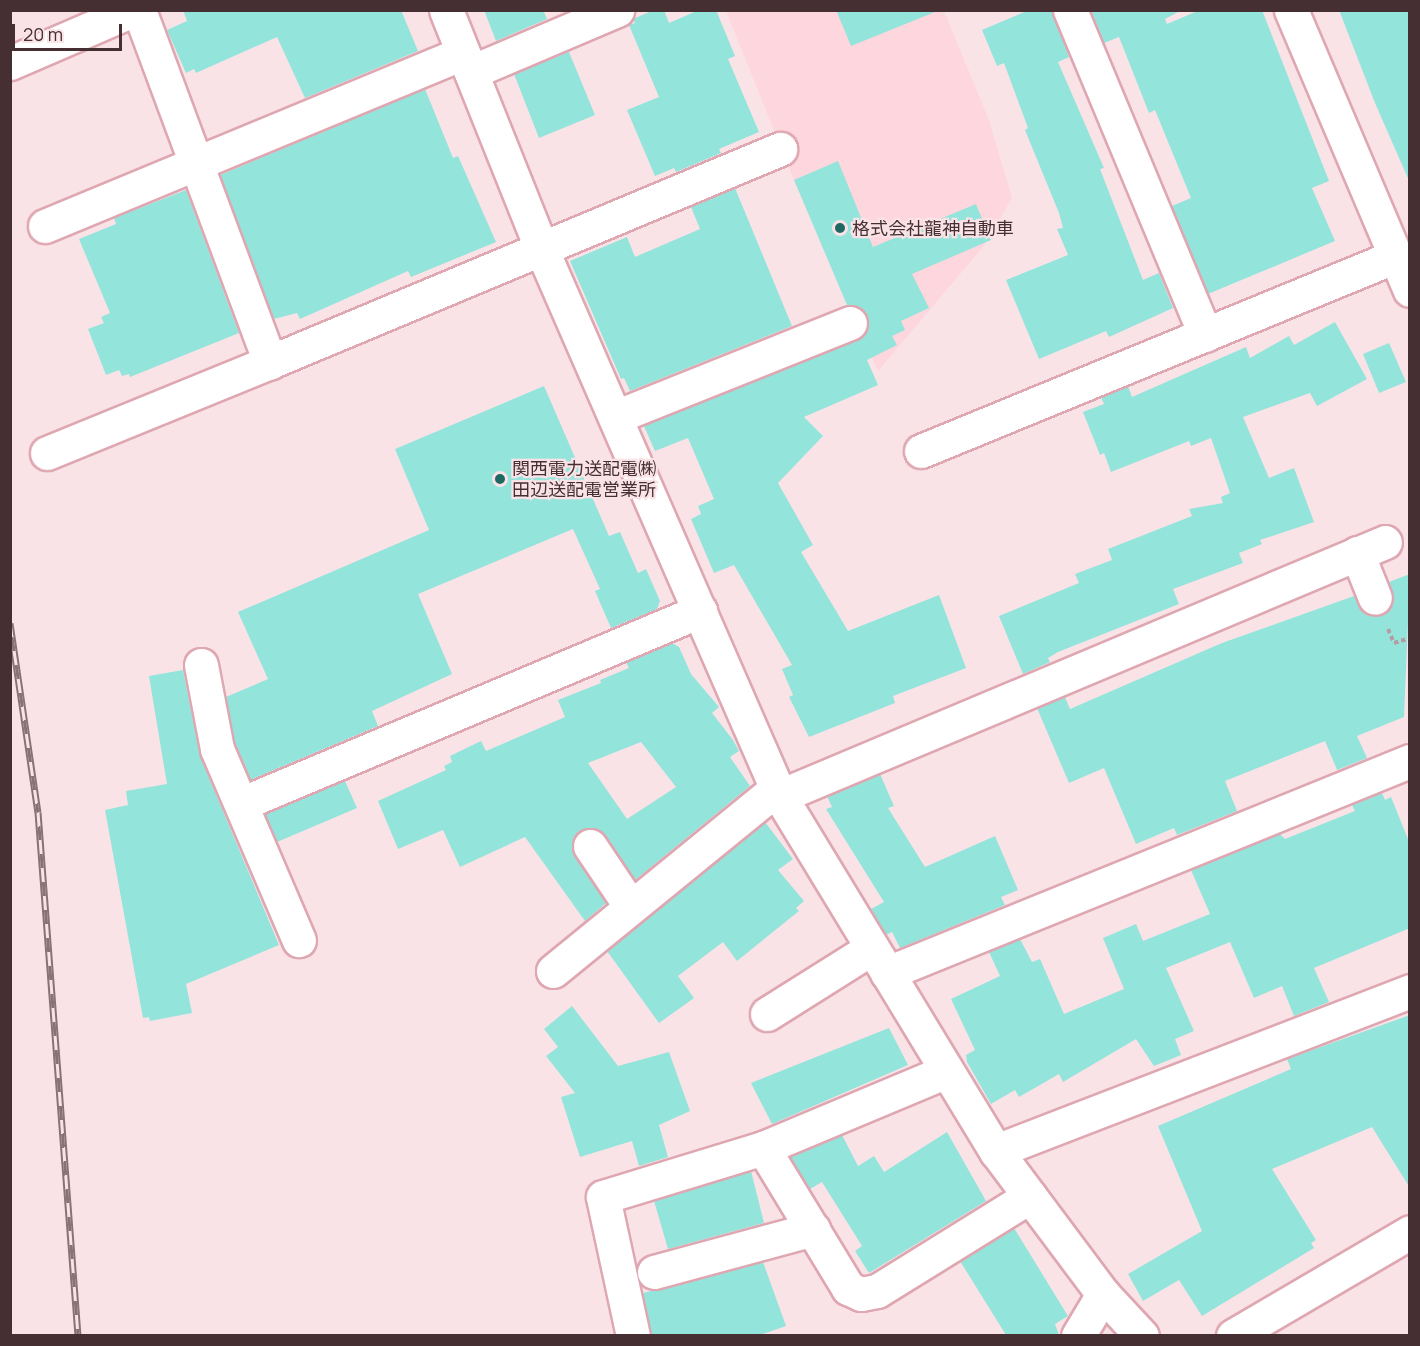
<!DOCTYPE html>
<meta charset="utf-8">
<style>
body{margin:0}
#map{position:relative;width:1420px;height:1346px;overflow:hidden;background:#fae3e7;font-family:Manrope,"Noto Sans JP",sans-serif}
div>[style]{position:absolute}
.built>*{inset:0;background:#fed6dd}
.building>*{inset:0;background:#93e4db}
.path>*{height:4px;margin-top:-2px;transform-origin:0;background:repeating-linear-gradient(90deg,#b49da1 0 4.5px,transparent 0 7.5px)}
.roads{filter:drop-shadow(2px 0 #dea7b1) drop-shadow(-2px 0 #dea7b1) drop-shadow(0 2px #dea7b1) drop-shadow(0 -2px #dea7b1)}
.minor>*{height:33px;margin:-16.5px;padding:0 16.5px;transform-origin:16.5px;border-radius:16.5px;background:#fff}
.rail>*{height:7px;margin-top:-3.5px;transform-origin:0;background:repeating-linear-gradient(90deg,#fae3e7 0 14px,#887276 0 28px);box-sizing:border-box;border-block:2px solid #887276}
.dots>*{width:16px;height:16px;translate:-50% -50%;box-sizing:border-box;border:3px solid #fae3e7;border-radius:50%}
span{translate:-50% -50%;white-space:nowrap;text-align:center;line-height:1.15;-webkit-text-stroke:4.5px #fae3e7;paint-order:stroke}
.poi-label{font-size:18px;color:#452f33}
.left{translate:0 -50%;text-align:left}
.frame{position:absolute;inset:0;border:12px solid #452f33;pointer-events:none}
.scale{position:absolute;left:12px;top:24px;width:110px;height:27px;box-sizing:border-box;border:3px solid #452f33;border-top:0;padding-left:8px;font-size:18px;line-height:21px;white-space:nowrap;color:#452f33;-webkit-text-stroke:4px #fae3e7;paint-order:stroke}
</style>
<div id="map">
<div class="built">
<div style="clip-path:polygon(726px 11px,944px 11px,989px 120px,1012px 198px,983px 247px,878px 371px,794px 180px)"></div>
</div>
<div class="building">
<div style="clip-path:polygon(183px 10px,401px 10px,418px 51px,305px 98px,277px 37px,196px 73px,194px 69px,186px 73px,167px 30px,187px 21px)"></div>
<div style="clip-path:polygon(484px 10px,543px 10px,547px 19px,496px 41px)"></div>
<div style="clip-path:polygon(654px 10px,664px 10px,669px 23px,699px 10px,716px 10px,735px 56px,728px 59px,759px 132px,719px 149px,721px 153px,676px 172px,674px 168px,655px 176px,627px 110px,659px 97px,629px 25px,635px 23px,633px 19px)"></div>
<div style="clip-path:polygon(836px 10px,935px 10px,935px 12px,851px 46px)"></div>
<div style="clip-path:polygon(1029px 10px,1052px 10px,1069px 57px,1058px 62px,1104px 168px,1100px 169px,1143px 280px,1159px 273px,1173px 308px,1109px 337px,1106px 331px,1039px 359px,1006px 280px,1068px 255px,1057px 229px,1063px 228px,1059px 213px,1025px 130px,1028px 128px,1004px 63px,997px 66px,982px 30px)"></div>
<div style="clip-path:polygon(1091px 10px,1182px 10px,1165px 19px,1167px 24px,1200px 10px,1262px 10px,1329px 181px,1312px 188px,1335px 241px,1208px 294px,1172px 206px,1191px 198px,1155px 110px,1149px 113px,1119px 37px,1104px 43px)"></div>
<div style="clip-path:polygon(1339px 10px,1410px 10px,1410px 183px,1375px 103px)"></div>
<div style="clip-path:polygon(569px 52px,595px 115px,539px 138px,514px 74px)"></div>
<div style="clip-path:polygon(425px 89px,453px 158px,458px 156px,496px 242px,411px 277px,408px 271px,300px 319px,297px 313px,274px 319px,220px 175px)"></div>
<div style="clip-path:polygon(838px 161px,873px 247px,976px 204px,991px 240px,912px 274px,929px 308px,901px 321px,905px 330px,892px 336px,897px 345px,867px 360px,878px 385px,804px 417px,823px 436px,778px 483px,813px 545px,801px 552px,848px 631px,939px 595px,966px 668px,893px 696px,895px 703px,809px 737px,789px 697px,793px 695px,782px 669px,792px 665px,734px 565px,714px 573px,691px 519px,701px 514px,698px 506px,714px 499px,688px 438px,655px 451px,644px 426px,865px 334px,867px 316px,861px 308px,847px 305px,794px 180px)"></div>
<div style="clip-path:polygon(735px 188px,792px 326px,630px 391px,624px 378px,621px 379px,570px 261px,627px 237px,635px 257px,700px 229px,691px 207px)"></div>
<div style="clip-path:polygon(186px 190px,239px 333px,130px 377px,129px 374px,122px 376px,119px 370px,106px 375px,88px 329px,104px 323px,101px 317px,110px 313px,79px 239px,116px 224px,114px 218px)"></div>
<div style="clip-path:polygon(1335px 322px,1367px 379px,1317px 406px,1310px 393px,1243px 417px,1269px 478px,1294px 468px,1314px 522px,1260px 540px,1262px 544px,1239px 553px,1243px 563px,1173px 589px,1179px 604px,1058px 652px,1048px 658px,1050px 662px,1023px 674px,999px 616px,1079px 583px,1075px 574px,1112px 560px,1108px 549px,1192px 516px,1189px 509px,1223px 503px,1221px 497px,1230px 493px,1211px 438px,1191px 446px,1189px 441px,1111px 472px,1104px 453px,1100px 455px,1083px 412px,1104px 404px,1101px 397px,1128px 386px,1132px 397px,1246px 347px,1250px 358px,1289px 336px,1294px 345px)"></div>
<div style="clip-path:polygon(1389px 343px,1406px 382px,1379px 393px,1363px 354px)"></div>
<div style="clip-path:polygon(544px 386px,609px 536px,620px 532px,638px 573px,646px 569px,660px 601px,657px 609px,611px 628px,595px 591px,600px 589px,573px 529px,418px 594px,452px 674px,372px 711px,378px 726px,250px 780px,235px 743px,226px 697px,268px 679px,238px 612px,429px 530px,395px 449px)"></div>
<div style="clip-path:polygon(1410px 574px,1404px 717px,1357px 736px,1367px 758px,1337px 770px,1325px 741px,1225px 781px,1237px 811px,1177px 835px,1174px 828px,1136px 844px,1104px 768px,1069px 783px,1037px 708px,1065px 697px,1070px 709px,1222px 643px,1354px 596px,1364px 613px,1381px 616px,1393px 601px,1389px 582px)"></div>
<div style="clip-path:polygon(evenodd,672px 643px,679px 647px,691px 674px,719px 707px,712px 713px,733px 740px,739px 751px,730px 757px,750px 786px,635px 880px,599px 829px,579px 831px,573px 838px,574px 856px,606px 903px,585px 921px,525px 837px,460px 867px,443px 830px,398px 849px,378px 801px,446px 770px,444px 766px,452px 762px,450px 756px,481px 741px,486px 751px,565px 717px,558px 700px,601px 683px,600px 680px,629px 668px,626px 662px,672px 643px,641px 742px,676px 787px,627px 819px,588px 763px,641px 742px)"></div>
<div style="clip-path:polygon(183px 670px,200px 756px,279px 945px,186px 984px,192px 1013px,150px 1021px,149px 1017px,143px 1018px,105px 810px,128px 805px,126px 791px,167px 784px,149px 676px)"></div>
<div style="clip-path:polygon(880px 774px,894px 806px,888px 808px,925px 867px,995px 836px,1018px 890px,1001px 897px,1005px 905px,900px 948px,892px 932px,886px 935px,871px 909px,884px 902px,826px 809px,832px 807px,827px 796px)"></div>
<div style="clip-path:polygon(345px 781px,357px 808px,277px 842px,265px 814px)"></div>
<div style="clip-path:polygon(1382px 793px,1385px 800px,1391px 797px,1410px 844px,1410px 928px,1314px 968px,1329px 1002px,1294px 1016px,1282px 986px,1254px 998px,1230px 942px,1166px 968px,1194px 1031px,1175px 1039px,1181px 1055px,1154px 1066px,1136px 1039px,1063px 1082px,1059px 1074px,1019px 1097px,1015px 1090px,991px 1104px,967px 1062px,966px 1055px,975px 1050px,951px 999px,1000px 976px,989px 952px,1020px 939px,1032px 962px,1040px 959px,1064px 1014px,1124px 989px,1103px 938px,1136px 924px,1143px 941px,1210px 914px,1191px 870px,1280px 834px,1285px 839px,1355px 811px,1352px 805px)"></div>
<div style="clip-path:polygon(765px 822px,793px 859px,778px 870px,804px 901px,796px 908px,799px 911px,737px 961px,723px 942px,678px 976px,694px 998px,659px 1023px,607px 951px)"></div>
<div style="clip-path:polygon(572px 1006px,618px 1066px,669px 1052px,690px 1111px,659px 1125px,668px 1157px,639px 1166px,632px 1141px,580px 1157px,561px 1097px,575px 1093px,546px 1056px,558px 1047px,544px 1029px)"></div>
<div style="clip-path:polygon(1410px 1015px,1410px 1188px,1372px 1127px,1272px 1169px,1316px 1240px,1311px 1243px,1314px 1248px,1202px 1316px,1179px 1280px,1143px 1301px,1128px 1274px,1202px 1231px,1158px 1126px,1291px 1069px,1287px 1059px)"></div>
<div style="clip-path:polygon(889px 1028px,908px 1065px,772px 1124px,751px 1083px)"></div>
<div style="clip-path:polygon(947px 1132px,986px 1201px,869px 1273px,855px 1251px,862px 1246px,822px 1182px,810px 1189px,790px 1157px,842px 1135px,858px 1166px,874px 1156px,884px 1172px)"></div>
<div style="clip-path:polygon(751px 1171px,764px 1223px,668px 1249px,654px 1201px)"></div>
<div style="clip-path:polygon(1014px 1228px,1068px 1316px,1055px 1324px,1059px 1335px,1006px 1335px,960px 1261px)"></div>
<div style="clip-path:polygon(763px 1262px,786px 1326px,760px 1335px,651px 1335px,643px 1293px)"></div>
</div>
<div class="path">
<div style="left:1388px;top:629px;width:15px;rotate:67deg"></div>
<div style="left:1394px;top:643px;width:17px;rotate:-17deg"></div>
</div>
<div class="roads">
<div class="minor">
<div style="left:139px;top:10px;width:376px;rotate:69.6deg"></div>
<div style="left:270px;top:362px;width:553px;rotate:-22.67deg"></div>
<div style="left:446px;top:10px;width:256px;rotate:68.2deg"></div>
<div style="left:541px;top:248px;width:598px;rotate:66.44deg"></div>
<div style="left:780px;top:796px;width:416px;rotate:58.7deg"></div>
<div style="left:996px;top:1151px;width:179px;rotate:53.2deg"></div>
<div style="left:1103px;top:1294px;width:57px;rotate:47.1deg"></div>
<div style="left:1070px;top:10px;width:352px;rotate:67.4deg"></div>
<div style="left:1291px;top:10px;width:304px;rotate:67deg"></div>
<div style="left:10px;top:63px;width:134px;rotate:-23.3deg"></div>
<div style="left:471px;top:72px;width:159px;rotate:-23deg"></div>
<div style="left:45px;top:226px;width:452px;rotate:-22.5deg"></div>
<div style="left:615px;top:417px;width:253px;rotate:-21.8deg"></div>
<div style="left:921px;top:451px;width:513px;rotate:-22.32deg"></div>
<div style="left:47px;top:453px;width:241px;rotate:-22.2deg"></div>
<div style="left:1357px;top:553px;width:48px;rotate:68.2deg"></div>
<div style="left:201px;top:665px;width:86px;rotate:79.2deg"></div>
<div style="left:217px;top:749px;width:208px;rotate:66.8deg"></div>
<div style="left:780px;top:796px;width:656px;rotate:-22.77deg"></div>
<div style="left:243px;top:803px;width:496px;rotate:-22.8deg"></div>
<div style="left:590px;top:846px;width:73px;rotate:56.1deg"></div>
<div style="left:553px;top:971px;width:289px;rotate:-39.2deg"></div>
<div style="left:887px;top:973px;width:564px;rotate:-22.07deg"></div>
<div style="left:767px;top:1014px;width:124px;rotate:-32.2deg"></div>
<div style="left:763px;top:1148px;width:164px;rotate:58.7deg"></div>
<div style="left:848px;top:1288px;width:14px;rotate:25deg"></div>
<div style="left:861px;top:1294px;width:16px;rotate:-11deg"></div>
<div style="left:877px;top:1291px;width:180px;rotate:-31.8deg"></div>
<div style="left:996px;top:1151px;width:444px;rotate:-21.1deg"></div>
<div style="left:654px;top:1272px;width:165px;rotate:-15.1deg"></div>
<div style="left:633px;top:1336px;width:142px;rotate:-102.2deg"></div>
<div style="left:603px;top:1197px;width:167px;rotate:-17deg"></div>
<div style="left:763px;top:1148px;width:199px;rotate:-22.7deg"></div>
<div style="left:1078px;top:1336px;width:49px;rotate:-59.2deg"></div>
<div style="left:1233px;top:1336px;width:205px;rotate:-30.4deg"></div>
</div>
</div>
<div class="rail">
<div style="left:10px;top:623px;width:191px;rotate:81.6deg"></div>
<div style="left:38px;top:812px;width:526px;rotate:85.63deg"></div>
</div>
<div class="dots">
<div style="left:840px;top:228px;background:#1d6862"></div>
<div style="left:500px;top:479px;background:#1d6862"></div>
</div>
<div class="poi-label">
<span class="left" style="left:852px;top:228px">格式会社龍神自動車</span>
<span class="left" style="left:512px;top:479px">関西電力送配電㈱<br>田辺送配電営業所</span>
</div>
<div class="frame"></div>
<div class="scale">20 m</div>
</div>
